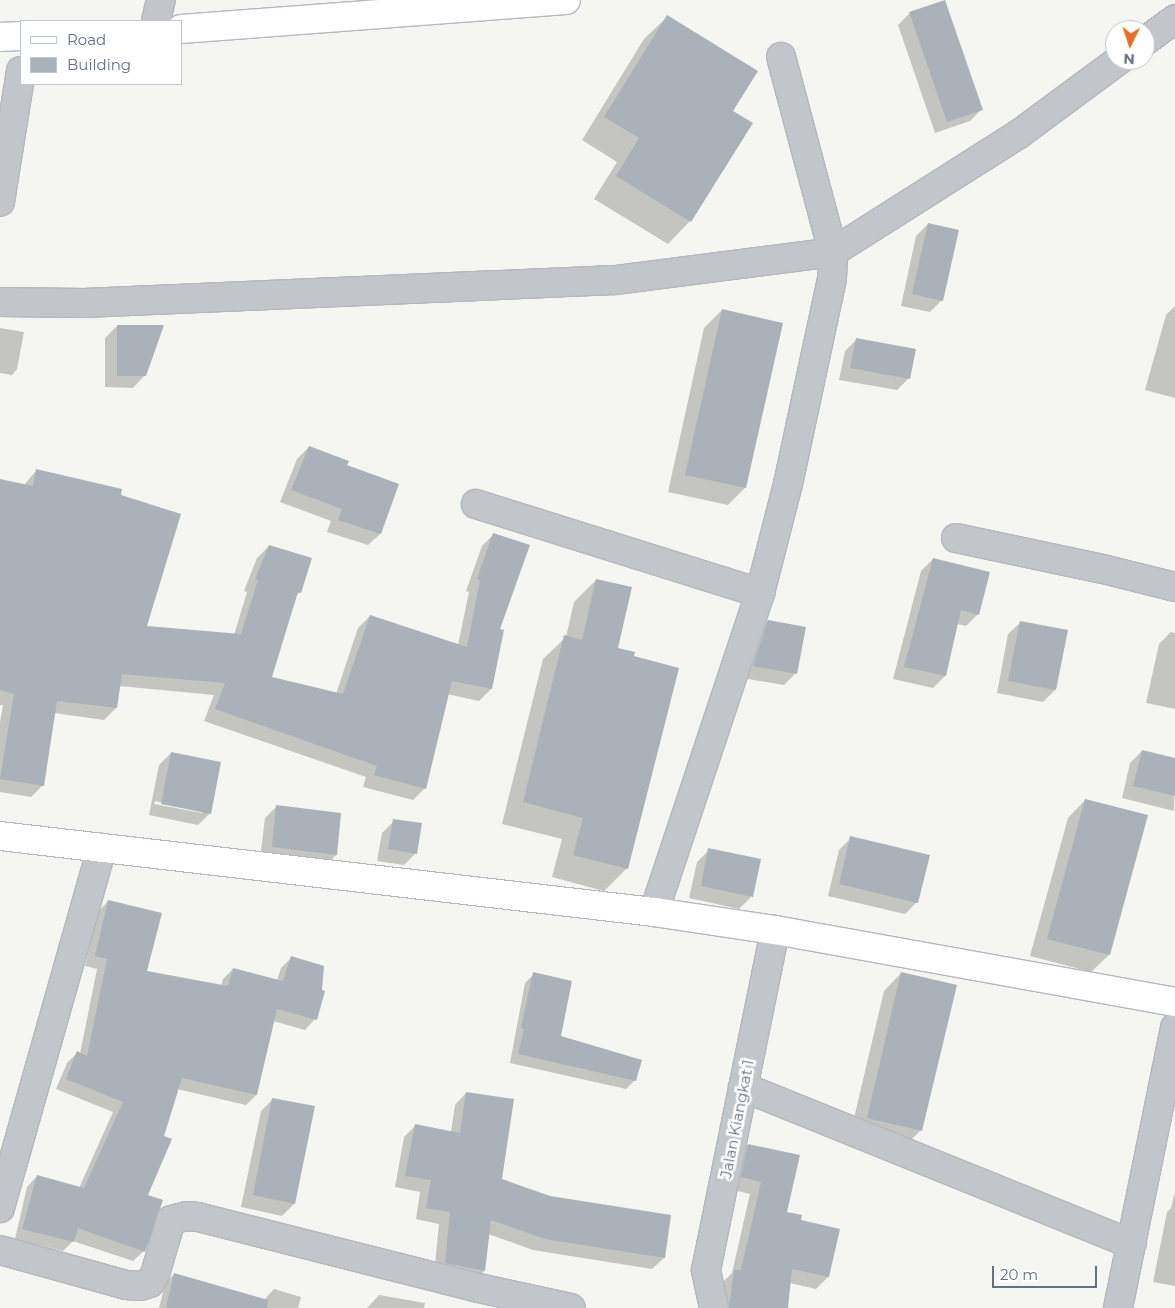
<!DOCTYPE html>
<style>
body{margin:0}
#map{position:relative;width:1175px;height:1308px;overflow:hidden;background:#f5f5f1;font-family:Montserrat,sans-serif}
div>[style]{position:absolute}
.shadow>*{inset:0;background:#0003}
.building>*{inset:0;background:#abb1b8}
.roads{filter:drop-shadow(1px 0 #b4b8be) drop-shadow(-1px 0 #b4b8be) drop-shadow(0 1px #b4b8be) drop-shadow(0 -1px #b4b8be)}
.street>*{height:28px;margin:-14px;padding:0 14px;transform-origin:14px;border-radius:14px;background:#c2c5c9}
.secondary>*{height:28px;margin:-14px;padding:0 14px;transform-origin:14px;border-radius:14px;background:#fff}
span{translate:-50% -50%;white-space:nowrap;text-align:center;line-height:1.15;-webkit-text-stroke:5px #fff;paint-order:stroke}
.street-label{font-size:15px;color:#647083}
.legend{position:absolute;left:20px;top:20px;width:162px;height:65px;box-sizing:border-box;background:#fff;border:1px solid #c1c6cd;margin:0;padding:6px 9px;list-style:none;font-size:15px;color:#647083}
.legend li{display:flex;align-items:center;gap:10px;height:25px}
.legend b{width:25px;border:1px solid #c1c6cd}
.north{position:absolute;left:1105px;top:20px;width:50px;height:50px;box-sizing:border-box;background:#fff;border:1px solid #c1c6cd;border-radius:50%;rotate:184deg;font-size:14px;font-weight:700;line-height:20px;text-align:center;color:#647083}
.north::after{content:'';display:block;margin:auto;width:18px;height:22px;background:#e46f23;clip-path:polygon(50% 0,100% 100%,50% 72%,0 100%)}
.scale{position:absolute;left:992px;top:1266px;width:105px;height:22px;box-sizing:border-box;border:2px solid #647083;border-top:0;padding-left:6px;font-size:15px;line-height:18px;white-space:nowrap;color:#647083;-webkit-text-stroke:4px #fff;paint-order:stroke}
</style>
<div id="map">
<div class="shadow">
<div style="clip-path:polygon(910px 13px,982px 109px,970px 121px,935px 133px,898px 25px)"></div>
<div style="clip-path:polygon(667px 17px,731px 111px,690px 221px,668px 244px,594px 199px,617px 162px,582px 140px,644px 39px)"></div>
<div style="clip-path:polygon(928px 224px,942px 300px,930px 312px,901px 306px,916px 236px)"></div>
<div style="clip-path:polygon(1175px 306px,1175px 398px,1145px 390px,1166px 315px)"></div>
<div style="clip-path:polygon(722px 310px,745px 488px,728px 505px,668px 492px,704px 328px)"></div>
<div style="clip-path:polygon(117px 326px,145px 375px,133px 388px,105px 387px,105px 338px)"></div>
<div style="clip-path:polygon(0 328px,24px 332px,17px 369px,12px 375px,0 373px)"></div>
<div style="clip-path:polygon(857px 339px,909px 378px,897px 390px,839px 380px,845px 351px)"></div>
<div style="clip-path:polygon(309px 447px,345px 466px,380px 534px,368px 545px,327px 532px,331px 521px,280px 502px,297px 459px)"></div>
<div style="clip-path:polygon(36px 471px,120px 496px,146px 627px,234px 635px,247px 592px,244px 591px,257px 558px,269px 546px,300px 592px,294px 598px,270px 678px,336px 694px,358px 628px,370px 616px,458px 645px,469px 592px,466px 591px,482px 546px,494px 534px,499px 630px,491px 689px,479px 701px,447px 694px,425px 788px,413px 800px,363px 787px,366px 777px,204px 721px,214px 695px,119px 686px,116px 708px,104px 720px,54px 713px,43px 785px,31px 797px,0 792px,0 722px,3px 705px,0 705px,0 480px,24px 485px)"></div>
<div style="clip-path:polygon(933px 559px,978px 614px,966px 626px,957px 624px,945px 676px,933px 688px,893px 679px,921px 571px)"></div>
<div style="clip-path:polygon(596px 580px,617px 649px,632px 657px,678px 669px,626px 869px,604px 891px,552px 877px,562px 839px,502px 824px,543px 659px,566px 637px,574px 602px)"></div>
<div style="clip-path:polygon(768px 621px,796px 673px,784px 685px,742px 678px,756px 633px)"></div>
<div style="clip-path:polygon(1020px 623px,1055px 690px,1043px 702px,997px 693px,1008px 634px)"></div>
<div style="clip-path:polygon(1171px 632px,1175px 633px,1175px 709px,1146px 703px,1159px 644px)"></div>
<div style="clip-path:polygon(1142px 751px,1175px 759px,1174px 811px,1122px 798px,1130px 763px)"></div>
<div style="clip-path:polygon(evenodd,171px 753px,210px 813px,198px 825px,149px 815px,159px 765px,171px 753px,155px 801px,202px 811px,202px 813px,154px 804px,155px 801px)"></div>
<div style="clip-path:polygon(1085px 800px,1146px 816px,1109px 955px,1091px 972px,1030px 956px,1068px 818px)"></div>
<div style="clip-path:polygon(277px 806px,340px 814px,336px 855px,324px 867px,260px 859px,265px 818px)"></div>
<div style="clip-path:polygon(394px 821px,416px 853px,404px 865px,377px 861px,382px 833px)"></div>
<div style="clip-path:polygon(851px 838px,917px 902px,905px 914px,828px 896px,839px 850px)"></div>
<div style="clip-path:polygon(709px 850px,751px 897px,739px 909px,689px 898px,697px 862px)"></div>
<div style="clip-path:polygon(108px 901px,146px 972px,221px 986px,223px 979px,233px 969px,277px 981px,281px 968px,291px 958px,315px 1019px,305px 1030px,273px 1021px,256px 1095px,246px 1105px,177px 1089px,146px 1196px,144px 1251px,133px 1261px,73px 1241px,63px 1251px,15px 1239px,27px 1187px,37px 1176px,79px 1188px,113px 1112px,56px 1089px,67px 1063px,77px 1053px,80px 1054px,97px 969px,85px 966px,98px 912px)"></div>
<div style="clip-path:polygon(901px 973px,921px 1130px,903px 1148px,850px 1135px,884px 991px)"></div>
<div style="clip-path:polygon(534px 974px,559px 1037px,635px 1080px,626px 1089px,510px 1063px,525px 983px)"></div>
<div style="clip-path:polygon(466px 1093px,500px 1180px,550px 1197px,670px 1216px,664px 1258px,652px 1269px,533px 1250px,488px 1234px,484px 1271px,473px 1282px,434px 1275px,439px 1224px,416px 1219px,420px 1192px,395px 1187px,404px 1137px,416px 1125px,451px 1132px,455px 1105px)"></div>
<div style="clip-path:polygon(273px 1099px,294px 1204px,282px 1216px,241px 1207px,261px 1111px)"></div>
<div style="clip-path:polygon(748px 1145px,786px 1213px,799px 1221px,838px 1230px,828px 1277px,816px 1289px,790px 1283px,787px 1308px,719px 1308px,722px 1283px,732px 1273px,750px 1194px,729px 1189px,736px 1157px)"></div>
<div style="clip-path:polygon(1175px 1192px,1175px 1286px,1153px 1282px,1167px 1212px,1171px 1208px)"></div>
<div style="clip-path:polygon(174px 1274px,264px 1300px,274px 1289px,301px 1297px,298px 1308px,159px 1308px,165px 1284px)"></div>
<div style="clip-path:polygon(379px 1295px,425px 1303px,424px 1308px,367px 1308px)"></div>
</div>
<div class="building">
<div style="clip-path:polygon(945px 0,983px 110px,947px 122px,909px 12px)"></div>
<div style="clip-path:polygon(667px 15px,758px 71px,733px 111px,753px 123px,691px 222px,616px 176px,639px 138px,604px 117px)"></div>
<div style="clip-path:polygon(928px 223px,959px 230px,943px 301px,912px 294px)"></div>
<div style="clip-path:polygon(722px 309px,783px 323px,746px 488px,685px 475px)"></div>
<div style="clip-path:polygon(117px 325px,164px 325px,146px 376px,117px 376px)"></div>
<div style="clip-path:polygon(856px 338px,916px 349px,910px 379px,850px 368px)"></div>
<div style="clip-path:polygon(309px 446px,349px 461px,347px 465px,399px 484px,381px 534px,338px 520px,342px 509px,291px 490px)"></div>
<div style="clip-path:polygon(36px 469px,122px 489px,121px 495px,181px 514px,147px 626px,241px 634px,258px 580px,255px 579px,269px 545px,312px 558px,301px 593px,298px 592px,272px 677px,343px 694px,370px 615px,467px 647px,480px 580px,477px 579px,493px 533px,530px 545px,500px 629px,504px 630px,492px 689px,452px 681px,426px 789px,374px 775px,377px 766px,215px 709px,225px 683px,122px 674px,117px 708px,57px 701px,44px 786px,0 779px,14px 694px,0 690px,0 479px,33px 486px)"></div>
<div style="clip-path:polygon(933px 558px,990px 572px,979px 615px,961px 610px,946px 676px,904px 667px)"></div>
<div style="clip-path:polygon(596px 579px,632px 587px,618px 648px,635px 652px,634px 656px,679px 668px,628px 869px,573px 855px,583px 818px,523px 802px,564px 635px,582px 640px)"></div>
<div style="clip-path:polygon(768px 620px,806px 627px,797px 674px,753px 666px)"></div>
<div style="clip-path:polygon(1020px 621px,1068px 630px,1056px 690px,1008px 681px)"></div>
<div style="clip-path:polygon(1142px 750px,1175px 758px,1175px 796px,1133px 786px)"></div>
<div style="clip-path:polygon(171px 752px,221px 762px,211px 814px,161px 804px)"></div>
<div style="clip-path:polygon(1085px 799px,1148px 815px,1110px 955px,1047px 939px)"></div>
<div style="clip-path:polygon(276px 805px,341px 813px,337px 855px,272px 847px)"></div>
<div style="clip-path:polygon(393px 819px,422px 823px,417px 854px,388px 849px)"></div>
<div style="clip-path:polygon(850px 836px,930px 855px,918px 903px,839px 884px)"></div>
<div style="clip-path:polygon(708px 848px,761px 859px,753px 897px,701px 886px)"></div>
<div style="clip-path:polygon(108px 900px,162px 913px,147px 971px,228px 986px,233px 968px,283px 981px,291px 956px,324px 966px,322px 990px,325px 991px,317px 1020px,277px 1009px,257px 1095px,182px 1078px,164px 1136px,172px 1139px,148px 1195px,163px 1200px,145px 1252px,78px 1228px,74px 1242px,22px 1229px,37px 1175px,84px 1188px,123px 1102px,66px 1079px,77px 1051px,87px 1056px,107px 959px,95px 956px)"></div>
<div style="clip-path:polygon(533px 972px,572px 981px,561px 1036px,642px 1060px,636px 1081px,518px 1054px,524px 1029px,521px 1028px)"></div>
<div style="clip-path:polygon(901px 972px,957px 985px,922px 1131px,867px 1118px)"></div>
<div style="clip-path:polygon(466px 1092px,514px 1099px,502px 1179px,550px 1196px,671px 1215px,665px 1258px,545px 1239px,491px 1220px,485px 1271px,445px 1263px,450px 1212px,426px 1208px,431px 1180px,405px 1176px,415px 1124px,460px 1133px)"></div>
<div style="clip-path:polygon(272px 1098px,315px 1106px,295px 1204px,253px 1195px)"></div>
<div style="clip-path:polygon(748px 1144px,800px 1155px,787px 1212px,802px 1215px,801px 1220px,840px 1229px,829px 1277px,792px 1269px,788px 1308px,729px 1308px,734px 1270px,741px 1270px,761px 1182px,741px 1177px)"></div>
<div style="clip-path:polygon(174px 1273px,268px 1300px,267px 1308px,166px 1308px)"></div>
</div>
<div class="roads">
<div class="street">
<div style="left:156px;top:21px;width:22px;rotate:-77deg"></div>
<div style="left:1145px;top:41px;width:37px;rotate:-36deg"></div>
<div style="left:0;top:202px;width:133px;rotate:-80.9deg"></div>
<div style="left:0;top:302px;width:84px;rotate:0.7deg"></div>
<div style="left:84px;top:303px;width:531px;rotate:-2.48deg"></div>
<div style="left:615px;top:280px;width:220px;rotate:-7.3deg"></div>
<div style="left:833px;top:252px;width:220px;rotate:-32.4deg"></div>
<div style="left:1019px;top:134px;width:124px;rotate:-36.5deg"></div>
<div style="left:476px;top:504px;width:298px;rotate:17.4deg"></div>
<div style="left:956px;top:538px;width:150px;rotate:11.9deg"></div>
<div style="left:1103px;top:569px;width:74px;rotate:14deg"></div>
<div style="left:654px;top:912px;width:336px;rotate:-71.6deg"></div>
<div style="left:760px;top:593px;width:113px;rotate:-75.6deg"></div>
<div style="left:788px;top:484px;width:210px;rotate:-77.9deg"></div>
<div style="left:832px;top:279px;width:27px;rotate:-88deg"></div>
<div style="left:833px;top:252px;width:202px;rotate:-104.9deg"></div>
<div style="left:743px;top:1087px;width:419px;rotate:22deg"></div>
<div style="left:0;top:1208px;width:374px;rotate:-74.2deg"></div>
<div style="left:0;top:1250px;width:131px;rotate:15.5deg"></div>
<div style="left:126px;top:1285px;width:14px;rotate:4deg"></div>
<div style="left:140px;top:1286px;width:10px;rotate:-17deg"></div>
<div style="left:150px;top:1283px;width:10px;rotate:-61deg"></div>
<div style="left:155px;top:1274px;width:56px;rotate:-73.5deg"></div>
<div style="left:171px;top:1220px;width:16px;rotate:-14deg"></div>
<div style="left:187px;top:1216px;width:11px;rotate:5deg"></div>
<div style="left:198px;top:1217px;width:285px;rotate:14.2deg"></div>
<div style="left:474px;top:1287px;width:99px;rotate:12.2deg"></div>
<div style="left:714px;top:1308px;width:39px;rotate:-102deg"></div>
<div style="left:706px;top:1270px;width:347px;rotate:-78.5deg"></div>
<div style="left:1118px;top:1308px;width:286px;rotate:-78.5deg"></div>
</div>
<div class="secondary">
<div style="left:181px;top:29px;width:386px;rotate:-4.3deg"></div>
<div style="left:0;top:37px;width:21px;rotate:-3deg"></div>
<div style="left:0;top:836px;width:658px;rotate:6.63deg"></div>
<div style="left:654px;top:912px;width:122px;rotate:8.5deg"></div>
<div style="left:775px;top:930px;width:406px;rotate:10.2deg"></div>
</div>
</div>
<div class="street-label">
<span style="left:737px;top:1119px;rotate:-79deg">Jalan Kiangkat 1</span>
</div>
<ul class="legend">
<li><b style="height:6px;background:#fff"></b>Road</li>
<li><b style="height:14px;background:#abb1b8"></b>Building</li>
</ul>
<div class="north">N</div>
<div class="scale">20 m</div>
</div>
